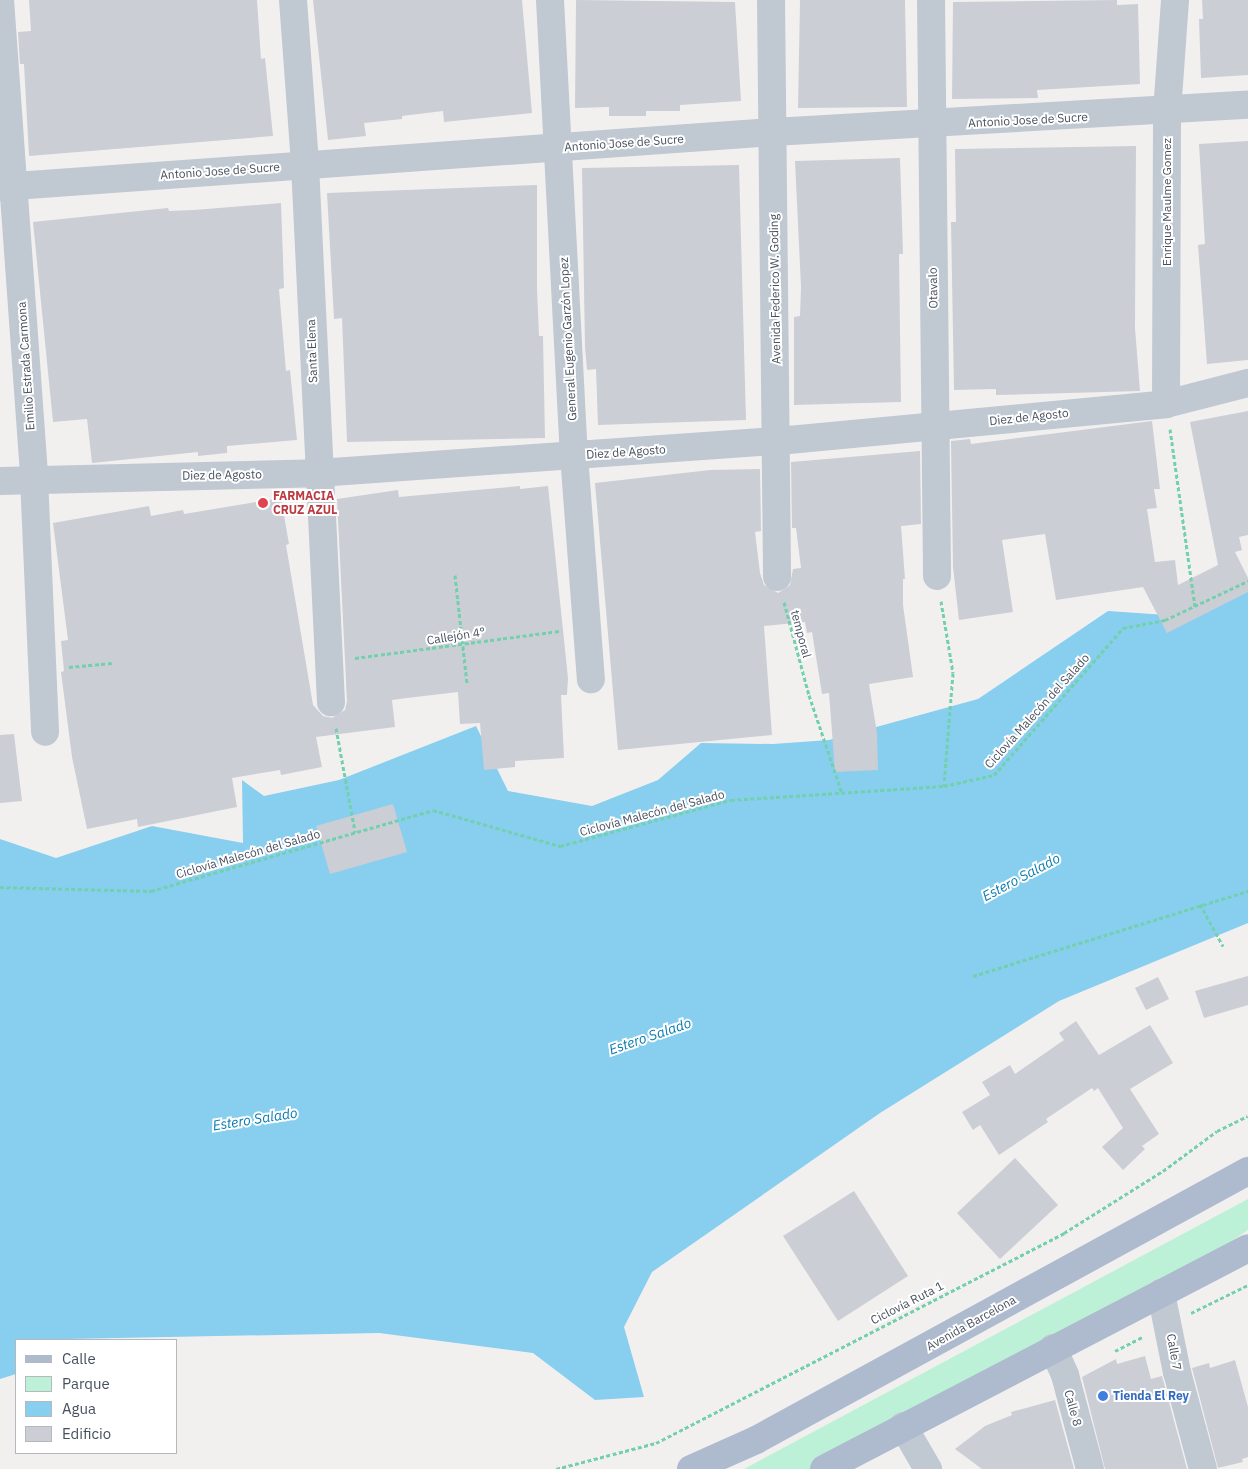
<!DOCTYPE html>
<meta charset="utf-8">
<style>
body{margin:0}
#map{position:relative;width:1248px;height:1469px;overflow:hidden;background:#f2f0ef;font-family:"IBM Plex Sans",sans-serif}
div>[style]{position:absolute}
.green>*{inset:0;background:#bdf1d7}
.water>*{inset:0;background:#88ceef}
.building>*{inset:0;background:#cbced5}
.path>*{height:3px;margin-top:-1.5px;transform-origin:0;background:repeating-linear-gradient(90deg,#73d0ad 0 4px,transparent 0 6.5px)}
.minor>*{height:28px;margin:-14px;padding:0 14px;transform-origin:14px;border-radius:14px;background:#c0c8d2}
.primary>*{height:28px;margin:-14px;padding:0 14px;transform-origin:14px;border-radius:14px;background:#aebbcf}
.dots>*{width:14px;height:14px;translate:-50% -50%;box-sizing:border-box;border:2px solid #fff;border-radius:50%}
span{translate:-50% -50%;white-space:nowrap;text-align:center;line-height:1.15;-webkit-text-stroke:4px #fff;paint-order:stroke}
.street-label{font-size:12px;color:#47505e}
.health-label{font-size:12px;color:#be3a42;font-weight:700}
.left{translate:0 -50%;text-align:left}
.shop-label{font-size:12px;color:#366cbe;font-weight:700}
.water-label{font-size:14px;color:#077ab0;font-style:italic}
.legend{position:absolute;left:15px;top:1339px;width:162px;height:115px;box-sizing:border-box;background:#fff;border:1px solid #b5b9bf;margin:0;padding:6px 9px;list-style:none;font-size:15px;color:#47505e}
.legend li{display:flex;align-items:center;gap:10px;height:25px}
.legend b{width:25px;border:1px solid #b5b9bf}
</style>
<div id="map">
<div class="green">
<div style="clip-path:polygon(1248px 1199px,1248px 1230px,1223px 1247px,810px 1469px,744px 1469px)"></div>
</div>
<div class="water">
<div style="clip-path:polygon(1248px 590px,1248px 923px,1059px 1001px,880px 1113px,652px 1272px,624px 1327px,644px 1397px,595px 1400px,533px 1353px,379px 1333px,16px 1340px,16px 1374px,0 1379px,0 839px,56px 858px,152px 826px,243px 843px,242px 780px,264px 796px,339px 780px,476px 726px,508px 791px,592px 806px,658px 780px,701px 743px,773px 744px,829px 740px,978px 699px,1108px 611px,1181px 616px)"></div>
</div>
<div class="building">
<div style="clip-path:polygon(29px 0,257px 0,261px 59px,265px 58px,273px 136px,29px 156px,24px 64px,20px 64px,18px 32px,31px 31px)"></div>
<div style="clip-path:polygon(313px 0,522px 0,532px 113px,444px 122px,443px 111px,402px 116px,402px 119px,364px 123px,366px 136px,328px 140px)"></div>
<div style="clip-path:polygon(576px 0,735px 2px,741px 101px,680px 105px,680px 111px,646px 111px,646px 116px,609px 116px,609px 107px,575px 108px)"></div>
<div style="clip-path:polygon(800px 0,905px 0,907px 107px,798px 108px)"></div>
<div style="clip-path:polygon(1117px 0,1117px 5px,1138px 4px,1140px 84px,1037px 90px,1038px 98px,952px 99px,953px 2px)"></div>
<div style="clip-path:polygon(1202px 0,1248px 0,1248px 75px,1201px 78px,1199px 19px,1203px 19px)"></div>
<div style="clip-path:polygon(1248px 141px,1248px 360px,1207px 364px,1198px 245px,1205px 244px,1199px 144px)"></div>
<div style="clip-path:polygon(1136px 146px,1135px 328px,1140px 391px,996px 395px,996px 389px,954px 390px,951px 222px,956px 222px,955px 149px)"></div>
<div style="clip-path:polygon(900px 158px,903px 254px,899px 254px,901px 402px,794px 405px,794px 317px,800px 316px,801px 287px,795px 161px)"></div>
<div style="clip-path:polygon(739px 165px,746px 420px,598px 425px,596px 369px,587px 370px,585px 347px,582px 168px)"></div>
<div style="clip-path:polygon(537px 185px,537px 289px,539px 336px,543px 336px,545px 438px,347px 442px,342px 318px,334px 319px,327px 193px)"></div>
<div style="clip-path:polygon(281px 203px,284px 288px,279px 289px,286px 371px,290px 370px,297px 440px,227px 446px,227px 453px,198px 456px,198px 452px,92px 463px,87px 419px,53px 422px,33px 222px,168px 208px,169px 211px,194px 210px)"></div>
<div style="clip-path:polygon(1248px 411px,1248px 535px,1239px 537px,1242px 550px,1235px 552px,1248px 578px,1248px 592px,1167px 633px,1143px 587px,1056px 600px,1045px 534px,1002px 540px,1013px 612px,959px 620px,953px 567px,951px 441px,970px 439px,971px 444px,1152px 421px,1160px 489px,1154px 489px,1157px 508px,1147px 509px,1155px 562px,1175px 560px,1178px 585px,1218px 565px,1190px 422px)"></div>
<div style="clip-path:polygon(920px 451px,921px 524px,901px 526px,905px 579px,903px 579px,903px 605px,913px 677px,869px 684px,877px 733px,878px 770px,835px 772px,829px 693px,822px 694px,812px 632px,807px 633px,805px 622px,764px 626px,772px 735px,618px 750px,595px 483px,710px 470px,760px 469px,761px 531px,755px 532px,760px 573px,764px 585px,778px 593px,790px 585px,793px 569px,801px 568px,796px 528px,792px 528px,791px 462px)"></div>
<div style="clip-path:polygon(520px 486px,520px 489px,548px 486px,568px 678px,567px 695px,561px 695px,564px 758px,515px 761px,515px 767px,484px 770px,480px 723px,460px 724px,458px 692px,407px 698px,392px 700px,395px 727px,316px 737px,322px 767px,281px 775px,280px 770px,232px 778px,237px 807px,138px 827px,137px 819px,87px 829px,72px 757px,61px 672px,64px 671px,61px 641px,68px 640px,53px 523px,149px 506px,151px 516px,183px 510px,184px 514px,281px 498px,289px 544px,286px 545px,313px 705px,323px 716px,332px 718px,345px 710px,347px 701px,337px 499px,398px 490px,399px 497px)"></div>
<div style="clip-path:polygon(14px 734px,22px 801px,0 803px,0 735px)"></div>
<div style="clip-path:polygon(393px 804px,407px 852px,330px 874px,316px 826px)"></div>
<div style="clip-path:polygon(1248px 976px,1248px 1005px,1204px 1018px,1195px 991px)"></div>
<div style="clip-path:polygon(1158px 977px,1169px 999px,1146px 1010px,1135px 988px)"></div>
<div style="clip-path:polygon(1076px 1021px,1099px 1055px,1150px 1025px,1173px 1063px,1130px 1089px,1159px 1134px,1142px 1146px,1145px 1149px,1123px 1170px,1102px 1147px,1123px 1128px,1098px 1088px,1094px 1091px,1092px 1088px,1046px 1119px,1048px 1122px,999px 1155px,980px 1125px,973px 1130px,962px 1112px,990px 1095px,982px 1082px,1010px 1065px,1015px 1074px,1064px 1040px,1059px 1033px)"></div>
<div style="clip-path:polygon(1015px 1158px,1058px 1205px,1000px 1259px,957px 1213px)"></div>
<div style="clip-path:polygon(854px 1191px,908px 1276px,838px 1321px,783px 1236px)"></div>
<div style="clip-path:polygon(1145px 1356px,1151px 1379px,1162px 1376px,1187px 1469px,1105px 1469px,1082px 1377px,1116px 1359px,1117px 1364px)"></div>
<div style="clip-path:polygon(1235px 1360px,1248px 1407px,1248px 1457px,1242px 1459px,1243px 1462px,1218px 1468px,1192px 1368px,1209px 1363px,1210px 1368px)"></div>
<div style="clip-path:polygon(1055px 1400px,1074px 1469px,982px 1469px,955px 1449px,985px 1426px,1012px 1415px,1011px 1412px)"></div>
</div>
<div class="path">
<div style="left:1170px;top:429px;width:179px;rotate:82deg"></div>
<div style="left:455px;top:575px;width:110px;rotate:83.7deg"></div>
<div style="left:941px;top:601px;width:73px;rotate:80.5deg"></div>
<div style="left:953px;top:673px;width:113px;rotate:94.6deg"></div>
<div style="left:784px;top:602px;width:96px;rotate:75deg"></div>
<div style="left:809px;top:695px;width:103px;rotate:71.4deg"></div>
<div style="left:355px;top:658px;width:208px;rotate:-7.5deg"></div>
<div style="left:69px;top:667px;width:43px;rotate:-5.3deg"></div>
<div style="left:336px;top:728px;width:106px;rotate:79.6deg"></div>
<div style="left:0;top:887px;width:151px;rotate:1.5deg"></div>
<div style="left:151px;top:891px;width:293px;rotate:-16deg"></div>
<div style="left:433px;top:810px;width:132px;rotate:15.8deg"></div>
<div style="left:560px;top:846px;width:177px;rotate:-15.1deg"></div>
<div style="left:731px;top:800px;width:213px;rotate:-3.8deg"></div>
<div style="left:944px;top:786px;width:51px;rotate:-12.4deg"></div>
<div style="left:994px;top:775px;width:196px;rotate:-48.7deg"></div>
<div style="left:1123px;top:628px;width:43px;rotate:-10.8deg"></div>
<div style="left:1165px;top:620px;width:92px;rotate:-25.2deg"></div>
<div style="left:1200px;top:904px;width:48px;rotate:61.3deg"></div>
<div style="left:973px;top:976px;width:288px;rotate:-17.2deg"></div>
<div style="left:1191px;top:1313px;width:64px;rotate:-26.2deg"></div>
<div style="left:1115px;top:1351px;width:31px;rotate:-27deg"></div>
<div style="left:556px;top:1469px;width:103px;rotate:-14.6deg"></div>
<div style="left:656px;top:1443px;width:459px;rotate:-27.2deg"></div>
<div style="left:1064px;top:1233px;width:117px;rotate:-32.1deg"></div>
<div style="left:1163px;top:1171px;width:67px;rotate:-36.5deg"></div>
<div style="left:1217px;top:1131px;width:34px;rotate:-26deg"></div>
</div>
<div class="minor">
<div style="left:0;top:0;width:479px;rotate:85.9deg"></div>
<div style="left:34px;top:478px;width:254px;rotate:87.5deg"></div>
<div style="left:293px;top:0;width:165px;rotate:85.8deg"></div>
<div style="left:305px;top:165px;width:538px;rotate:87.23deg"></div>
<div style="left:550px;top:0;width:456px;rotate:87deg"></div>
<div style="left:574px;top:455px;width:225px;rotate:85.7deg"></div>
<div style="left:771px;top:0;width:577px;rotate:89.4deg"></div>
<div style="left:931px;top:0;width:576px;rotate:89.4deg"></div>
<div style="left:0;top:187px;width:775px;rotate:-4.07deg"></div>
<div style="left:773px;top:132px;width:476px;rotate:-3.3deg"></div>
<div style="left:1166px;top:404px;width:292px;rotate:-89.8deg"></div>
<div style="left:1167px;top:112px;width:112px;rotate:-85.9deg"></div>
<div style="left:0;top:481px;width:318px;rotate:-1.4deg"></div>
<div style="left:318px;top:473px;width:461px;rotate:-4deg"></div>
<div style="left:778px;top:441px;width:390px;rotate:-5.4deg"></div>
<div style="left:1166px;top:404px;width:85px;rotate:-14.4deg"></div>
<div style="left:1161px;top:1293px;width:81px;rotate:78.6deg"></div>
<div style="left:1177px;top:1372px;width:100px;rotate:75deg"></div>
<div style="left:1053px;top:1348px;width:30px;rotate:66deg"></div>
<div style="left:1065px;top:1375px;width:97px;rotate:75.1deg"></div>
<div style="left:903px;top:1426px;width:50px;rotate:59.8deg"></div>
</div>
<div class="primary">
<div style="left:691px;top:1469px;width:71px;rotate:-24deg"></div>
<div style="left:756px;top:1440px;width:561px;rotate:-28.67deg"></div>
<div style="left:824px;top:1469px;width:478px;rotate:-27.5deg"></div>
</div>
<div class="dots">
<div style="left:263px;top:503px;background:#e0444e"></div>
<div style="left:1103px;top:1396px;background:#3f7fe0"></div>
</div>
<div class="street-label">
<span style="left:1028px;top:120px;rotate:-3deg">Antonio Jose de Sucre</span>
<span style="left:624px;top:143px;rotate:-4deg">Antonio Jose de Sucre</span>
<span style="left:220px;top:171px;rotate:-4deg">Antonio Jose de Sucre</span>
<span style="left:1167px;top:202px;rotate:-90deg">Enrique Maulme Gomez</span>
<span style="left:933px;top:288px;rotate:-91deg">Otavalo</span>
<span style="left:775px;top:289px;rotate:-91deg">Avenida Federico W. Goding</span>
<span style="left:568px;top:339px;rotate:-93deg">General Eugenio Garzón Lopez</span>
<span style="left:312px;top:351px;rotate:-92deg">Santa Elena</span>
<span style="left:26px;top:366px;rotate:-94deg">Emilio Estrada Carmona</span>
<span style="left:1029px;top:417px;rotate:-6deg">Diez de Agosto</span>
<span style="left:626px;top:452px;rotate:-4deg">Diez de Agosto</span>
<span style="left:222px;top:475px;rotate:-1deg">Diez de Agosto</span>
<span style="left:801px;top:634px;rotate:75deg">temporal</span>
<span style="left:456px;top:636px;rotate:-9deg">Callejón 4°</span>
<span style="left:1037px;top:711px;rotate:-48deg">Ciclovía Malecón del Salado</span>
<span style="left:652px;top:813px;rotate:-15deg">Ciclovía Malecón del Salado</span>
<span style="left:248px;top:854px;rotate:-16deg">Ciclovía Malecón del Salado</span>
<span style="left:907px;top:1303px;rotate:-27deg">Ciclovía Ruta 1</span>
<span style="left:971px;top:1323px;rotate:-29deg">Avenida Barcelona</span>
<span style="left:1174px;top:1352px;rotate:80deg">Calle 7</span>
<span style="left:1073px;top:1408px;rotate:75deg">Calle 8</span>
</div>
<div class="health-label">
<span class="left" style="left:273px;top:503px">FARMACIA<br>CRUZ AZUL</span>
</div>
<div class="shop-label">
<span class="left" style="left:1113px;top:1396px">Tienda El Rey</span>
</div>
<div class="water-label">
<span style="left:1021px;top:877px;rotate:-28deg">Estero Salado</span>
<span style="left:650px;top:1036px;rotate:-19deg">Estero Salado</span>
<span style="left:255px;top:1119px;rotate:-9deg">Estero Salado</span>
</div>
<ul class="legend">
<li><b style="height:6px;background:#aebbcf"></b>Calle</li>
<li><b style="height:14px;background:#bdf1d7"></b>Parque</li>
<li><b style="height:14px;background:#88ceef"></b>Agua</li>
<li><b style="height:14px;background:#cbced5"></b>Edificio</li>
</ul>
</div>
